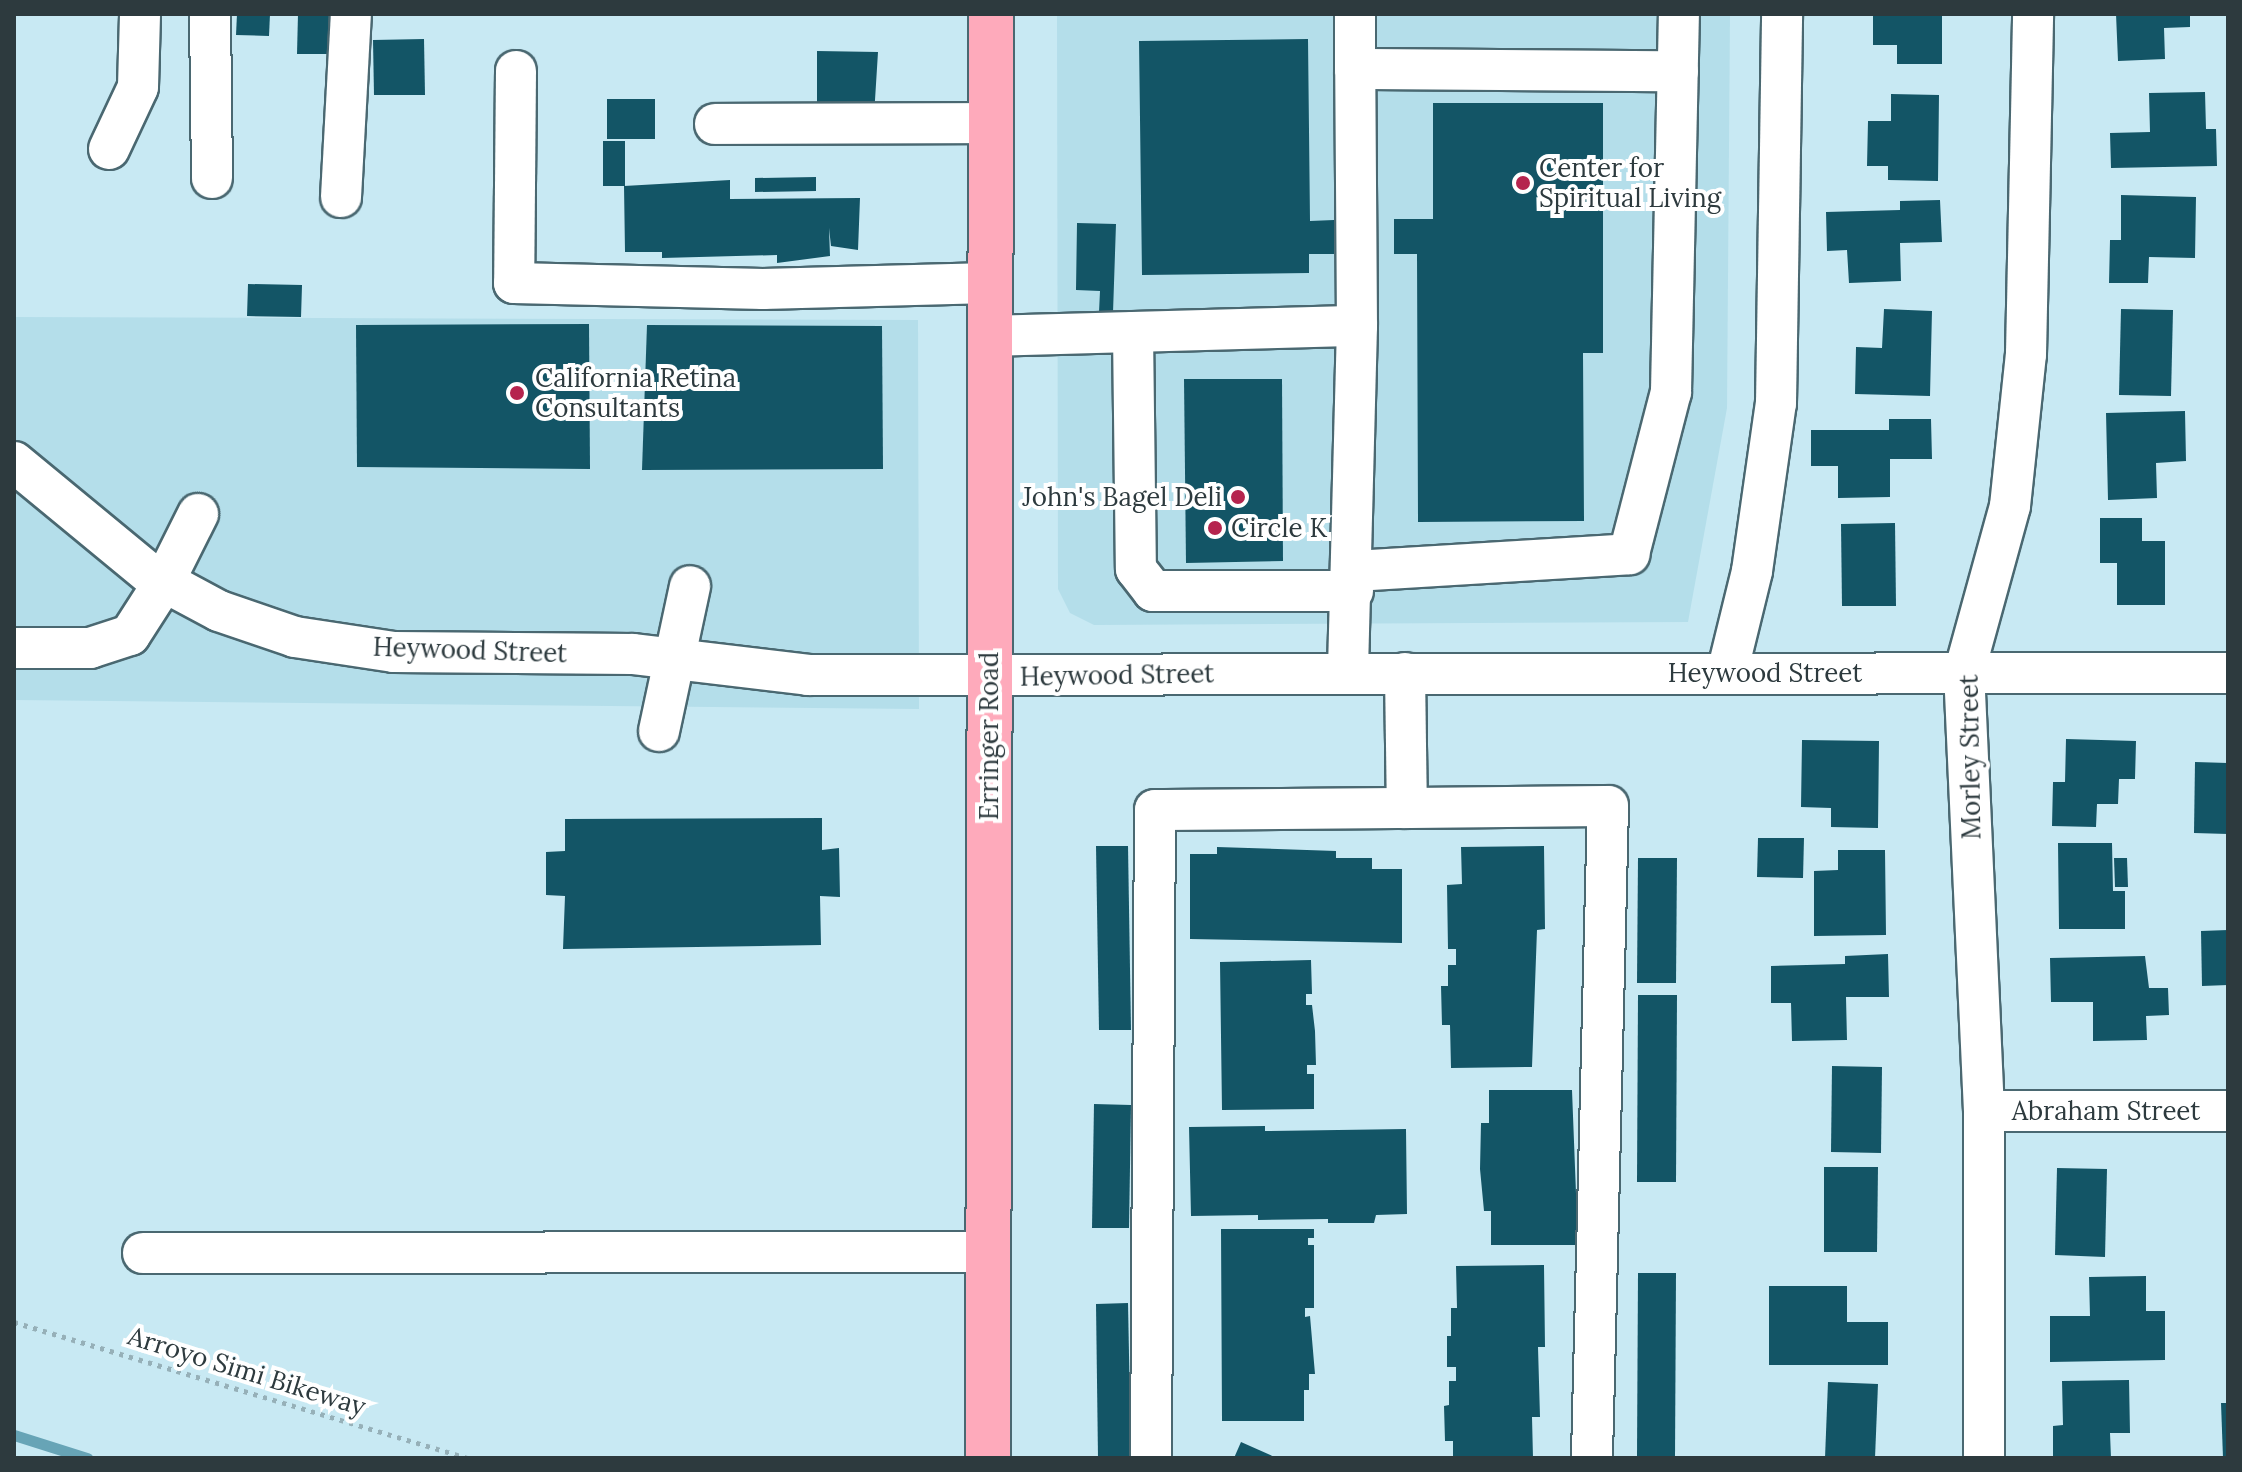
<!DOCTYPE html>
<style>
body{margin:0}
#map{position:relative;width:2242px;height:1472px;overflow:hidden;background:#c8e9f3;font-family:Lora,serif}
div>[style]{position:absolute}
.built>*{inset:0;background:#b4deea}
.stream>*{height:11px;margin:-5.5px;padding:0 5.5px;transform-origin:5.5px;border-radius:5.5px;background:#67a4b6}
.building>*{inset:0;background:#135566}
.path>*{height:5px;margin-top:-2.5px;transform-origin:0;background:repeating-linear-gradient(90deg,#96b0b8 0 4px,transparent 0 10px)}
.roads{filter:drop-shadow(2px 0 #4a6871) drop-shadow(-2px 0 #4a6871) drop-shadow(0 2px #4a6871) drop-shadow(0 -2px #4a6871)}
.minor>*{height:40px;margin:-20px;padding:0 20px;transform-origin:20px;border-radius:20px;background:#fff}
.major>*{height:44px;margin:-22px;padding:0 22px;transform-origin:22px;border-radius:22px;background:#feaabb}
.dots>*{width:22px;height:22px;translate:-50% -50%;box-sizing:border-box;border:4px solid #fff;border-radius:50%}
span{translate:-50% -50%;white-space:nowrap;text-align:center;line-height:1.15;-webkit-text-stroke:8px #fff;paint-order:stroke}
.poi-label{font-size:26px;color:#2d3a3e}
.left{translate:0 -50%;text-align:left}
.right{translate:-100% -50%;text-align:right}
.street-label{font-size:26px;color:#2d3a3e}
.frame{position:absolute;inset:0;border:16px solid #2d3a3e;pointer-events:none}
</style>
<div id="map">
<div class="built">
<div style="clip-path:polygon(1057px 14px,1730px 14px,1727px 408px,1688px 622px,1094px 625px,1070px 613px,1058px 589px)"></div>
<div style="clip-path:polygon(14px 317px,918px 320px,919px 709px,14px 700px)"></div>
</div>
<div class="stream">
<div style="left:14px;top:1435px;width:77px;rotate:17.5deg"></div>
</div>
<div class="building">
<div style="clip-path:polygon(237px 14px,270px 14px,269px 36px,236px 35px)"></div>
<div style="clip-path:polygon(298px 14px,330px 14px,330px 54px,297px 54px)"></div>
<div style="clip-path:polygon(1873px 14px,1942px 14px,1942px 64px,1897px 64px,1897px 45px,1873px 45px)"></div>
<div style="clip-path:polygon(2116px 14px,2190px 14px,2190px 27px,2164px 28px,2165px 59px,2118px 61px)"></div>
<div style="clip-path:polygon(424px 39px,425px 95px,374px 95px,373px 40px)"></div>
<div style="clip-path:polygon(1308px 39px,1310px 221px,1334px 220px,1334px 254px,1309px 254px,1309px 273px,1142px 275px,1139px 41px)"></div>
<div style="clip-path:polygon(817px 51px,878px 52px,874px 116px,817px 115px)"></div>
<div style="clip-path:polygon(2205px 92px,2206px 129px,2216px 129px,2217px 166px,2111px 168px,2110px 133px,2150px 132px,2149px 93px)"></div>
<div style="clip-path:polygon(1891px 94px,1939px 95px,1938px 181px,1888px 180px,1888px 166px,1867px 166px,1868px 121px,1891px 121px)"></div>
<div style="clip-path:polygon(607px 99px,655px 99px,655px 139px,607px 139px)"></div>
<div style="clip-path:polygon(1433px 103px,1603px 103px,1603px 353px,1583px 353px,1584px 521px,1418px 522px,1417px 254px,1394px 254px,1394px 219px,1433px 219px)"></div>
<div style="clip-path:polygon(603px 141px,625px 141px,625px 186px,603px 186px)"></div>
<div style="clip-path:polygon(816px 177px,816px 191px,755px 192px,755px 178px)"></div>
<div style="clip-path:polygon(730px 180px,730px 199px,860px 198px,858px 250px,831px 246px,829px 228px,830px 256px,777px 263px,777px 255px,662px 258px,662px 252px,625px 252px,624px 186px)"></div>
<div style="clip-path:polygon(2121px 195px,2196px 197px,2195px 258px,2149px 257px,2148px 283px,2109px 283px,2110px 240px,2121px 240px)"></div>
<div style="clip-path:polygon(1940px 200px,1942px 242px,1900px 243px,1901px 281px,1849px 283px,1847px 250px,1827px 251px,1826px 212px,1900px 210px,1900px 201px)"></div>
<div style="clip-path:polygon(1077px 223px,1116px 224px,1113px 313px,1099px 312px,1100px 291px,1076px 290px)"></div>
<div style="clip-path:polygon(248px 284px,302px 285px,301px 317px,247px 316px)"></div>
<div style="clip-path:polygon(1884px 309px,1932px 311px,1930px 396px,1855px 394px,1856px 347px,1882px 348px)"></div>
<div style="clip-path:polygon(2121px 309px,2173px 310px,2171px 396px,2119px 395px)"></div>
<div style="clip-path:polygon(589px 324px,590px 469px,357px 467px,356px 325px)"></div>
<div style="clip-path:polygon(647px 325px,882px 326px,883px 469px,642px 470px)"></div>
<div style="clip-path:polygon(1184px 379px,1282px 379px,1283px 561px,1186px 563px)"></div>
<div style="clip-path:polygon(2185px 411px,2186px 461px,2156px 463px,2157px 498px,2108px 500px,2106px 413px)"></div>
<div style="clip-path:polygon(1889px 419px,1931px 419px,1932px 459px,1890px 459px,1890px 497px,1838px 498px,1838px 466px,1811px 466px,1811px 430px,1889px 430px)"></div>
<div style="clip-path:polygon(2100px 518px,2142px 518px,2142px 541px,2165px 541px,2165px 605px,2117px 605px,2117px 563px,2100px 563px)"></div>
<div style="clip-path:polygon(1895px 523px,1896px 606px,1842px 606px,1841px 524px)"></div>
<div style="clip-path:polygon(2066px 739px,2136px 741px,2135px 779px,2119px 779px,2118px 804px,2097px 804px,2096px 827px,2052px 826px,2053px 782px,2065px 782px)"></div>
<div style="clip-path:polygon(1802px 740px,1879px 741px,1878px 828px,1831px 827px,1831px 808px,1801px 807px)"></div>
<div style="clip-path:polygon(2195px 762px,2228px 763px,2228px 834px,2194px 833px)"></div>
<div style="clip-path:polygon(822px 818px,822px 850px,839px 848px,840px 897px,820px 896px,821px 945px,563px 949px,565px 896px,546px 895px,546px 852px,565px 851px,565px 819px)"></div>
<div style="clip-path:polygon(1758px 838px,1804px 838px,1803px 878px,1757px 877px)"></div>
<div style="clip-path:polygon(2058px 843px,2112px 843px,2113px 891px,2125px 891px,2125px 929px,2059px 929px)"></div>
<div style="clip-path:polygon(1096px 846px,1128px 846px,1131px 1030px,1099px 1030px)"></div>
<div style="clip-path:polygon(1544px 846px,1545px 929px,1537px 930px,1532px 1067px,1451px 1068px,1450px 1025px,1442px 1025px,1441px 986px,1448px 986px,1448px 965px,1456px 965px,1456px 949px,1448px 949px,1447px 885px,1462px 884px,1461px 847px)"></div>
<div style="clip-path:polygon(1217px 847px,1336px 851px,1336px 858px,1372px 858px,1372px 869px,1402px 869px,1402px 943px,1190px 939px,1190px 854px,1217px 854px)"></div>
<div style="clip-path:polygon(1838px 850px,1885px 850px,1886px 935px,1814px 936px,1814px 871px,1838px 870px)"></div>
<div style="clip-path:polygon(1638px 858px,1677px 858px,1676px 983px,1637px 983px)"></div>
<div style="clip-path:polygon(2114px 858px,2127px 858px,2128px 887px,2115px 887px)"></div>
<div style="clip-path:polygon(2228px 930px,2228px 985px,2202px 986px,2201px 931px)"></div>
<div style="clip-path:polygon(1888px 954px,1889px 997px,1846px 997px,1847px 1040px,1792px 1041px,1791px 1003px,1771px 1003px,1771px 966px,1845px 964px,1845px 956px)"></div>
<div style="clip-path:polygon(2145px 956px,2149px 988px,2168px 988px,2169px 1015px,2146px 1016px,2147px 1040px,2093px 1041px,2093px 1002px,2051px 1002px,2050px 958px)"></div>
<div style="clip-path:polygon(1311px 960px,1312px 994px,1306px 994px,1306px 1005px,1312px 1005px,1315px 1031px,1316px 1065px,1307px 1065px,1307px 1074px,1314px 1074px,1314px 1109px,1222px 1110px,1220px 962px)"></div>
<div style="clip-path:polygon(1638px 995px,1677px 995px,1676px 1182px,1637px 1182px)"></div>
<div style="clip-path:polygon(1832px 1066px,1882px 1067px,1881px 1153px,1831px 1152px)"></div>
<div style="clip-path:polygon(1489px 1090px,1572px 1090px,1578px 1245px,1491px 1245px,1491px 1211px,1484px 1211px,1480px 1169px,1481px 1123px,1489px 1123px)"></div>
<div style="clip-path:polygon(1094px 1104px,1131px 1105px,1129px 1228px,1092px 1228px)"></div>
<div style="clip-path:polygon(1265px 1126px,1265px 1131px,1406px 1129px,1407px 1214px,1376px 1215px,1374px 1223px,1328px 1223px,1328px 1219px,1258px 1220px,1258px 1215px,1191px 1216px,1189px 1127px)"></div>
<div style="clip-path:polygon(1824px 1167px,1878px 1167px,1877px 1252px,1824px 1252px)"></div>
<div style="clip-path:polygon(2057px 1168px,2107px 1169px,2105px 1257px,2055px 1255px)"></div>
<div style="clip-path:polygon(1221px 1229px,1314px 1229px,1314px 1238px,1308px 1238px,1308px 1245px,1314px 1245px,1314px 1308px,1305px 1308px,1305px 1317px,1310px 1316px,1315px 1374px,1309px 1374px,1309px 1390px,1304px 1390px,1304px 1421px,1222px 1421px)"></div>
<div style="clip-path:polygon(1544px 1265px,1545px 1347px,1538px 1347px,1540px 1417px,1532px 1417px,1533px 1458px,1453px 1458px,1453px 1441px,1445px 1441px,1444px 1406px,1449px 1405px,1449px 1381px,1456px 1381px,1456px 1367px,1447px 1367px,1447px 1336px,1451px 1336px,1451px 1308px,1457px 1308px,1456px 1266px)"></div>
<div style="clip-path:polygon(1638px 1273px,1676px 1273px,1675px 1457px,1637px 1456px)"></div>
<div style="clip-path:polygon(2146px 1276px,2146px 1311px,2165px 1311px,2165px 1360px,2050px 1362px,2050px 1316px,2090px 1316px,2089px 1277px)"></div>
<div style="clip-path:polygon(1769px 1286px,1847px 1286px,1847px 1322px,1888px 1322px,1888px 1365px,1769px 1365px)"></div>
<div style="clip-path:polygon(1128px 1303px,1131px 1458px,1098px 1458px,1096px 1304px)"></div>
<div style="clip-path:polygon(2129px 1380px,2130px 1433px,2110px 1433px,2111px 1458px,2053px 1458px,2053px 1426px,2063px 1425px,2062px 1381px)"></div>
<div style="clip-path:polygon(1828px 1382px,1878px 1384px,1875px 1458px,1825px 1458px)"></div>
<div style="clip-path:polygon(2221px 1403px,2228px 1403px,2228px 1458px,2223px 1458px)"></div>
<div style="clip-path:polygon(1241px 1442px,1277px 1458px,1234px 1458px)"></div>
</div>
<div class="path">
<div style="left:14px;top:1322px;width:474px;rotate:16.7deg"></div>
</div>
<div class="roads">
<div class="minor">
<div style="left:210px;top:14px;width:164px;rotate:89.3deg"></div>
<div style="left:1355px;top:69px;width:55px;rotate:-90deg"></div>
<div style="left:516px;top:71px;width:212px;rotate:90.5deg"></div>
<div style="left:514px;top:283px;width:249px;rotate:1.4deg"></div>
<div style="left:763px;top:289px;width:227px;rotate:-1.5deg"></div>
<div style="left:715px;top:124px;width:275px;rotate:-0.2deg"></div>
<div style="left:109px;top:149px;width:68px;rotate:-64.9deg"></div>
<div style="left:138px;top:87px;width:73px;rotate:-88.4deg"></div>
<div style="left:341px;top:197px;width:183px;rotate:-86.9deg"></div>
<div style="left:1357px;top:326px;width:257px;rotate:-90.4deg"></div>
<div style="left:1355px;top:69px;width:323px;rotate:0.4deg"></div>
<div style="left:1133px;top:332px;width:237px;rotate:89.3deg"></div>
<div style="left:1136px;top:569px;width:28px;rotate:52deg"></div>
<div style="left:1153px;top:591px;width:200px"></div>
<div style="left:989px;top:336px;width:368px;rotate:-1.6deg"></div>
<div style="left:1357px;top:326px;width:347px;rotate:91.5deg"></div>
<div style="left:14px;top:462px;width:176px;rotate:39.5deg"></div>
<div style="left:150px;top:574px;width:78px;rotate:28.2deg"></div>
<div style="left:219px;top:611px;width:80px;rotate:18.9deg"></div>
<div style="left:295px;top:637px;width:100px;rotate:8.6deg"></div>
<div style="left:394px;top:652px;width:239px;rotate:0.5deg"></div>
<div style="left:633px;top:654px;width:176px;rotate:6.8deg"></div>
<div style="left:808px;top:675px;width:1420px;rotate:-0.08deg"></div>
<div style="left:1354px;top:571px;width:276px;rotate:-3.5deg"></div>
<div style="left:1629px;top:554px;width:167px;rotate:-75.5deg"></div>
<div style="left:1671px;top:392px;width:378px;rotate:-88.8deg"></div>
<div style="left:14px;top:648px;width:76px"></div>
<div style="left:90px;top:648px;width:42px;rotate:-18deg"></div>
<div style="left:130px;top:635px;width:63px;rotate:-57.3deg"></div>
<div style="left:164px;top:582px;width:76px;rotate:-63.4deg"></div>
<div style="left:1405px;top:673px;width:135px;rotate:89.2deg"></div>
<div style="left:1407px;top:808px;width:201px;rotate:-0.6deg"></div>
<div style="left:1608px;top:806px;width:652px;rotate:91.41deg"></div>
<div style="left:1727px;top:673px;width:105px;rotate:-76.2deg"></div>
<div style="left:1752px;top:571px;width:170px;rotate:-81.9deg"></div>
<div style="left:1776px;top:403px;width:389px;rotate:-89.1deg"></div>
<div style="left:659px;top:731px;width:148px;rotate:-77.9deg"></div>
<div style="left:1984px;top:1111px;width:244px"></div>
<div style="left:143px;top:1253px;width:847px;rotate:-0.07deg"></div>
<div style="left:1151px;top:1458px;width:648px;rotate:-89.65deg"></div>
<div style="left:1155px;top:810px;width:252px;rotate:-0.5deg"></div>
<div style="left:1984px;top:1458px;width:347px;rotate:-90deg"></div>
<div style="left:1984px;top:1111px;width:438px;rotate:-92.6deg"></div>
<div style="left:1964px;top:673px;width:173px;rotate:-74.6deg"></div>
<div style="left:2010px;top:506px;width:153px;rotate:-84deg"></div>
<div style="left:2026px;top:354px;width:340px;rotate:-88.8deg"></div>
</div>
<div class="major">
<div style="left:988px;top:1458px;width:1444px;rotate:-89.88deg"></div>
</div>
</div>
<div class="dots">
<div style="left:1523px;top:183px;background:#b5244e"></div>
<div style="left:517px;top:393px;background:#b5244e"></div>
<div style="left:1238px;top:497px;background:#b5244e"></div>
<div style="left:1215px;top:528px;background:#b5244e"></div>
</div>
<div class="poi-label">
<span class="left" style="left:1539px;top:183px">Center for<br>Spiritual Living</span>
<span class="left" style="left:535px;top:393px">California Retina<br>Consultants</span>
<span class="right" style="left:1222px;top:497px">John's Bagel Deli</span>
<span class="left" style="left:1231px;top:528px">Circle K</span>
</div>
<div class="street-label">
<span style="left:470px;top:650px;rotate:2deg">Heywood Street</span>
<span style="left:1765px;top:673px">Heywood Street</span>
<span style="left:1117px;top:675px;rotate:-1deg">Heywood Street</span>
<span style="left:989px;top:736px;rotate:-90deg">Erringer Road</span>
<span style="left:1970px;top:757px;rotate:-91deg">Morley Street</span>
<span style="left:2106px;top:1111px">Abraham Street</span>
<span style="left:247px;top:1371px;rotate:17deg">Arroyo Simi Bikeway</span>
</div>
<div class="frame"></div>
</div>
